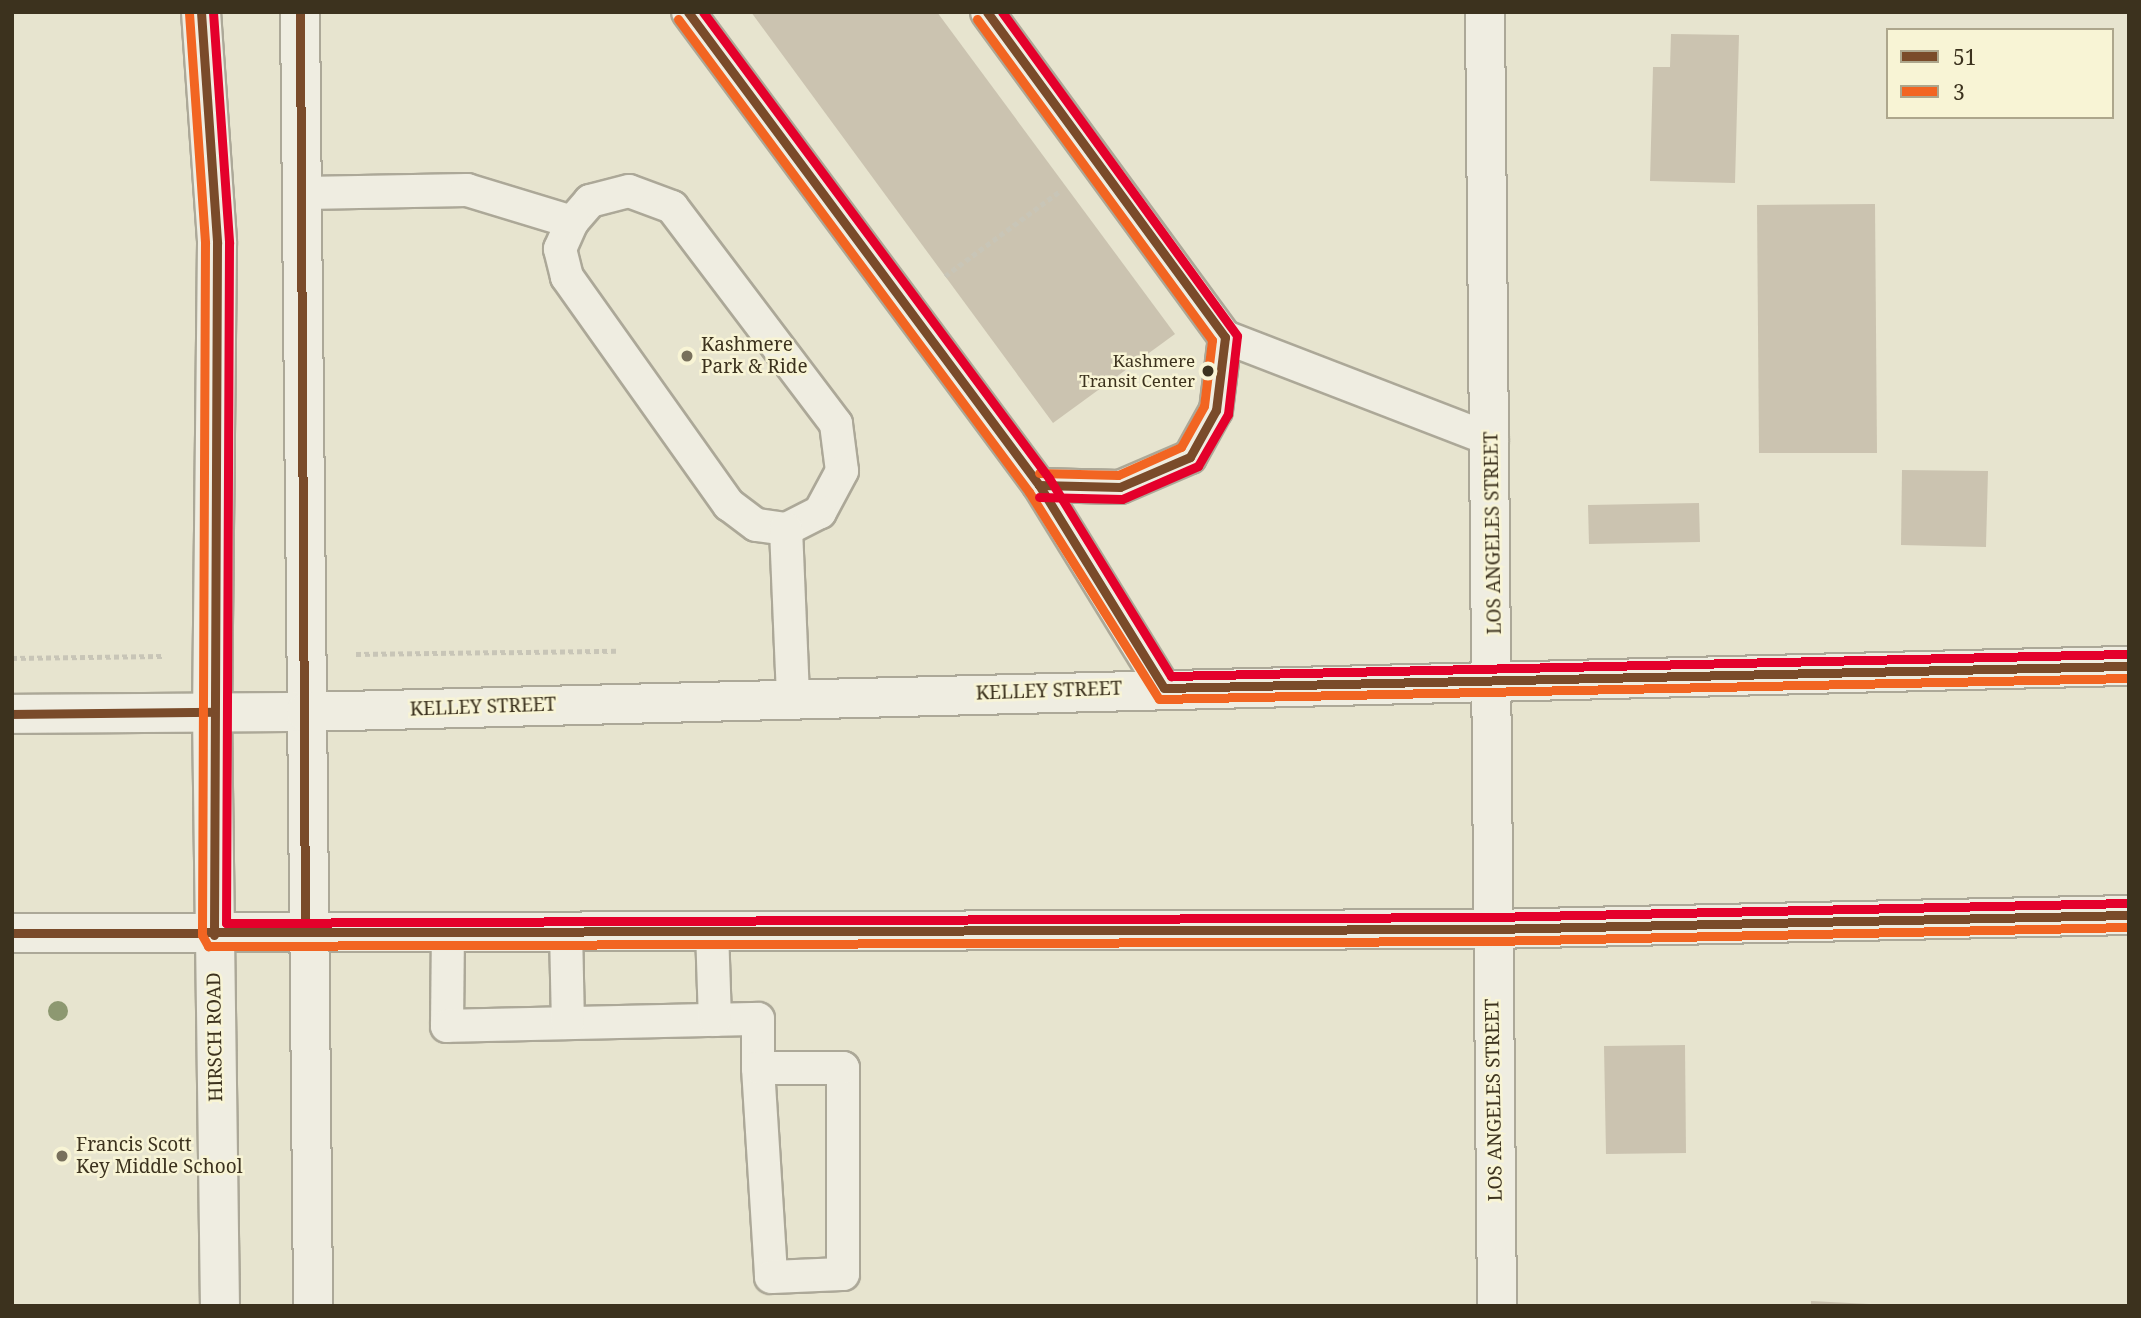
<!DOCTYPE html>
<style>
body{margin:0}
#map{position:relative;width:2141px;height:1318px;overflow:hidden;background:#e7e4cf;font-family:"Noto Serif",serif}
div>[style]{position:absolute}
.building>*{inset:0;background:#cbc3b0}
.path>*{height:4.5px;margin-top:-2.25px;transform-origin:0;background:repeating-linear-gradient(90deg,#c8c5b7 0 5px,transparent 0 8.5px)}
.roads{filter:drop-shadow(2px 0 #aca898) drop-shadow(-2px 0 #aca898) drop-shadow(0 2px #aca898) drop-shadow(0 -2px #aca898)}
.service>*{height:32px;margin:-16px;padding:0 16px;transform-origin:16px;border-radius:16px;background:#efede1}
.minor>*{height:38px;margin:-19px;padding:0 19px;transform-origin:19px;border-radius:19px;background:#efede1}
.secondary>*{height:38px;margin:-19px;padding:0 19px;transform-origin:19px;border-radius:19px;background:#efede1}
.bus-1>*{height:9px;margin:-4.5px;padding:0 4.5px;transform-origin:4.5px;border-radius:4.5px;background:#7a4b2a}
.bus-2>*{height:9px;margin:-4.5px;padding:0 4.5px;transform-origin:4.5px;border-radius:4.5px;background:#f26522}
.bus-3>*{height:9px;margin:-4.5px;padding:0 4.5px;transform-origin:4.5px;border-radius:4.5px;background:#e4002b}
.trees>*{width:20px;height:20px;margin:-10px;border-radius:50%;background:#8d9871}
.dots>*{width:19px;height:19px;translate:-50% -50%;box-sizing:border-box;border:4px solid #f8f4d5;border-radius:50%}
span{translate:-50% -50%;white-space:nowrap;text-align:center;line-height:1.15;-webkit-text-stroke:5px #f8f4d5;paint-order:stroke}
.bus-label{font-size:17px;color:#3c321e}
.right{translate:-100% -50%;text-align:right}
.poi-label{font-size:19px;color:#3c321e}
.left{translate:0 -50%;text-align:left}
.street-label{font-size:19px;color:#3c321e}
.frame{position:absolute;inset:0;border:14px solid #3c321e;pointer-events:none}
.legend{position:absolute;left:1886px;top:28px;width:228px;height:91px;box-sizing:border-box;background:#f8f4d5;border:2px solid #ada68c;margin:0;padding:9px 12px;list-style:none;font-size:21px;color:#3c321e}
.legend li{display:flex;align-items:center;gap:14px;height:35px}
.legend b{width:35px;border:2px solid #ada68c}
</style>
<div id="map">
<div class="building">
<div style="clip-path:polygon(751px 12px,937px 12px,1175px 334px,1053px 423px)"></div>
<div style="clip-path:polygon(1671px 34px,1739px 35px,1735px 183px,1650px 181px,1653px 67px,1670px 67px)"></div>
<div style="clip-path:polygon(1875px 204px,1877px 453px,1759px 453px,1757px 205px)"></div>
<div style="clip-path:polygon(1902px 470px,1988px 471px,1986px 547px,1901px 545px)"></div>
<div style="clip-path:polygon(1699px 503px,1700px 542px,1589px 544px,1588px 505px)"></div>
<div style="clip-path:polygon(1685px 1045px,1686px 1153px,1606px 1154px,1604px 1046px)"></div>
<div style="clip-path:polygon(1811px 1301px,1869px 1304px,1869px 1306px,1811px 1306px)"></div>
</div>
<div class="path">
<div style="left:945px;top:276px;width:143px;rotate:-36.5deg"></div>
<div style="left:356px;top:654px;width:261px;rotate:-0.7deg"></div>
<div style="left:12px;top:658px;width:150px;rotate:-0.8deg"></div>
</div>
<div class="roads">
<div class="service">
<div style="left:688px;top:12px;width:589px;rotate:53.42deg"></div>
<div style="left:1039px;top:485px;width:238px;rotate:58.4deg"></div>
<div style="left:987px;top:12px;width:403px;rotate:53.8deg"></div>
<div style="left:1225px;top:337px;width:74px;rotate:97deg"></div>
<div style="left:1216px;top:410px;width:54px;rotate:119deg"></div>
<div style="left:1190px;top:457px;width:76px;rotate:156.8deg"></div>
<div style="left:1120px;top:487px;width:81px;rotate:-178.6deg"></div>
<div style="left:629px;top:191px;width:46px;rotate:20.4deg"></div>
<div style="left:672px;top:207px;width:272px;rotate:52.9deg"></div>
<div style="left:836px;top:424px;width:47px;rotate:82.7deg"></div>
<div style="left:842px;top:471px;width:47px;rotate:118.2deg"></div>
<div style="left:820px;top:512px;width:38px;rotate:153deg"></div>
<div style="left:786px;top:529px;width:30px;rotate:-172deg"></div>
<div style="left:756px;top:525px;width:34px;rotate:-143deg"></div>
<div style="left:729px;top:505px;width:280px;rotate:-125.4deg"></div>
<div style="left:567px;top:277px;width:29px;rotate:-104deg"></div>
<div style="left:560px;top:249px;width:30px;rotate:-66deg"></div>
<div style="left:572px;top:222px;width:28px;rotate:-49deg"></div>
<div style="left:590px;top:201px;width:40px;rotate:-14.4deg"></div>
<div style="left:305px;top:193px;width:162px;rotate:-1.1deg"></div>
<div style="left:467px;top:190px;width:110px;rotate:16.9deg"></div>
<div style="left:1225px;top:337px;width:286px;rotate:21.1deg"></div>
<div style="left:786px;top:529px;width:169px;rotate:87.6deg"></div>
<div style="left:448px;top:930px;width:96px;rotate:90.6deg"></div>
<div style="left:447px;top:1026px;width:311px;rotate:-1.3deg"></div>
<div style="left:758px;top:1019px;width:49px;rotate:90deg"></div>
<div style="left:758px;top:1068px;width:209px;rotate:86.4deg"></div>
<div style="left:771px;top:1277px;width:72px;rotate:-2.4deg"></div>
<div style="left:843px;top:1274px;width:206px;rotate:-90deg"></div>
<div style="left:843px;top:1068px;width:85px;rotate:180deg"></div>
<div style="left:566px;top:930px;width:93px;rotate:88.8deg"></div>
<div style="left:712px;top:930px;width:90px;rotate:88.1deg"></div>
</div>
<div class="minor">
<div style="left:1485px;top:12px;width:1294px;rotate:89.47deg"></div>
</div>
<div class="secondary">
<div style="left:201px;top:12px;width:232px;rotate:86deg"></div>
<div style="left:217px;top:243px;width:469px;rotate:90.6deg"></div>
<div style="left:212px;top:712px;width:594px;rotate:89.23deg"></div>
<div style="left:300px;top:12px;width:1294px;rotate:89.42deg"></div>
<div style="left:12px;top:714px;width:294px;rotate:-0.4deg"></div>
<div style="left:306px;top:712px;width:1824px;rotate:-1.45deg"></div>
<div style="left:12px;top:933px;width:1480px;rotate:-0.15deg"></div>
<div style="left:1492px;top:929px;width:637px;rotate:-1.26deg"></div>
</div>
</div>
<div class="bus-1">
<div style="left:201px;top:12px;width:232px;rotate:86deg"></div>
<div style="left:217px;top:243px;width:692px;rotate:90.25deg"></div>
<div style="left:300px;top:12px;width:918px;rotate:89.69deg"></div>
<div style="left:688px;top:12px;width:589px;rotate:53.42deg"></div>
<div style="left:1039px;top:485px;width:238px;rotate:58.4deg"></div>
<div style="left:1164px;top:688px;width:965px;rotate:-1.31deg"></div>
<div style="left:987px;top:12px;width:403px;rotate:53.8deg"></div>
<div style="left:1225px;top:337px;width:74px;rotate:97deg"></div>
<div style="left:1216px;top:410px;width:54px;rotate:119deg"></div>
<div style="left:1190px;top:457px;width:76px;rotate:156.8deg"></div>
<div style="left:1120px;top:487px;width:81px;rotate:-178.6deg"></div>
<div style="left:12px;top:714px;width:200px;rotate:-0.6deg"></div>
<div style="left:12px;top:933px;width:1480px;rotate:-0.15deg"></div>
<div style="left:1492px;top:929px;width:637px;rotate:-1.26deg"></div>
</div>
<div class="bus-2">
<div style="left:189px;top:13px;width:231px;rotate:86deg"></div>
<div style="left:205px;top:243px;width:692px;rotate:90.25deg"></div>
<div style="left:202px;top:935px;width:13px;rotate:61deg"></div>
<div style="left:208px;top:946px;width:1284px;rotate:-0.22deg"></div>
<div style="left:1492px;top:941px;width:637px;rotate:-1.26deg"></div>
<div style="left:678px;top:19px;width:589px;rotate:53.42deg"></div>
<div style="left:1029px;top:492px;width:244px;rotate:57.9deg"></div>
<div style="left:1159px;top:699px;width:970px;rotate:-1.24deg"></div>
<div style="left:977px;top:19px;width:398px;rotate:53.8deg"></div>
<div style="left:1212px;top:340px;width:66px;rotate:96.9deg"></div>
<div style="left:1204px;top:406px;width:47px;rotate:119.3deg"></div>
<div style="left:1181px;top:447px;width:69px;rotate:156deg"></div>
<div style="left:1118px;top:475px;width:79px;rotate:-178.5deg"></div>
</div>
<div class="bus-3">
<div style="left:213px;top:12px;width:232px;rotate:86deg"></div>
<div style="left:229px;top:243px;width:680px;rotate:90.25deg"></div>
<div style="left:226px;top:923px;width:1266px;rotate:-0.27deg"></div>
<div style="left:1492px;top:917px;width:637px;rotate:-1.26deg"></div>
<div style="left:703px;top:12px;width:580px;rotate:53.41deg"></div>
<div style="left:1049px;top:478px;width:233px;rotate:58.4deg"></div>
<div style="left:1171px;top:676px;width:958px;rotate:-1.32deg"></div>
<div style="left:1002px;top:12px;width:400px;rotate:54deg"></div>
<div style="left:1237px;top:336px;width:79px;rotate:96.6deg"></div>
<div style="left:1228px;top:414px;width:60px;rotate:120deg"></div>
<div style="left:1198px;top:466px;width:83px;rotate:156.5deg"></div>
<div style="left:1122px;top:499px;width:83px;rotate:-178.6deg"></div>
</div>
<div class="trees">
<div style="left:58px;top:1011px"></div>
</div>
<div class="dots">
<div style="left:687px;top:356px;background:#78705c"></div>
<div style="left:1208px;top:371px;background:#3c321e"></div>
<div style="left:62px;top:1156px;background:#78705c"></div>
</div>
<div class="bus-label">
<span class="right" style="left:1195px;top:371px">Kashmere<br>Transit Center</span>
</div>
<div class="poi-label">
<span class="left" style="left:701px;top:356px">Kashmere<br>Park &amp; Ride</span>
<span class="left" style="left:76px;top:1156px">Francis Scott<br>Key Middle School</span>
</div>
<div class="street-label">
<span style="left:1493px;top:533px;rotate:-91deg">LOS ANGELES STREET</span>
<span style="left:1049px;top:691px;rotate:-2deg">KELLEY STREET</span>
<span style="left:483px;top:707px;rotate:-2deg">KELLEY STREET</span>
<span style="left:215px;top:1037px;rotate:-91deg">HIRSCH ROAD</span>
<span style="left:1494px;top:1100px;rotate:-91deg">LOS ANGELES STREET</span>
</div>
<div class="frame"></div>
<ul class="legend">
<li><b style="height:9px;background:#7a4b2a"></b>51</li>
<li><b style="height:9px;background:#f26522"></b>3</li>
</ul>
</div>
